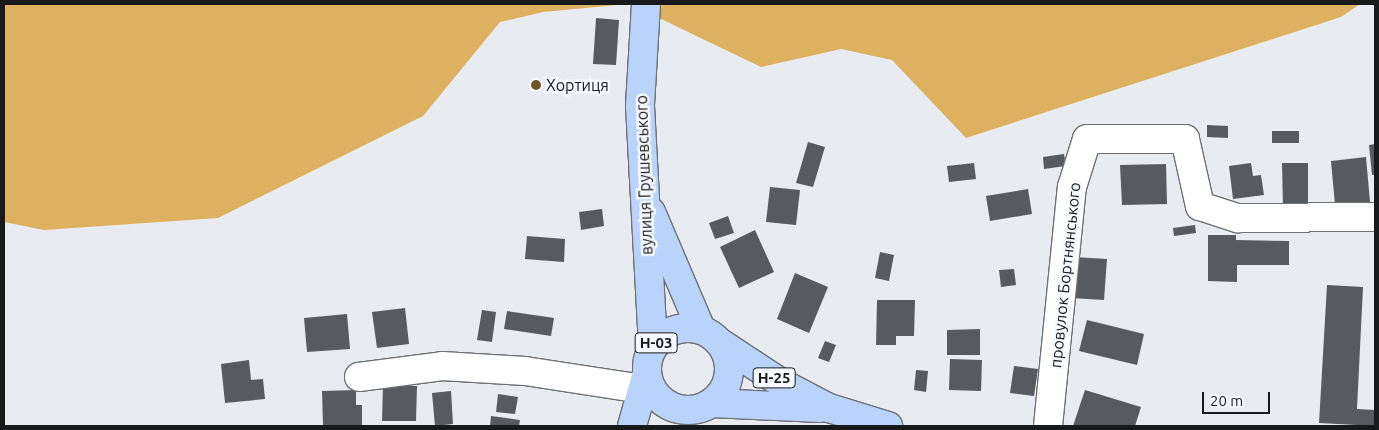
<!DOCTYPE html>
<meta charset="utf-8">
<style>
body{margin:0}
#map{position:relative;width:1379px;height:430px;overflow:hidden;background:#e8ecf1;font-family:Ubuntu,sans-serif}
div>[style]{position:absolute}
.water>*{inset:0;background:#deb160}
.building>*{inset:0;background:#575a5e}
.roads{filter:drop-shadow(1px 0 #6e7075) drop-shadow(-1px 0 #6e7075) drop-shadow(0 1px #6e7075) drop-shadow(0 -1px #6e7075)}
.minor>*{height:28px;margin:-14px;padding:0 14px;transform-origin:14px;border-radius:14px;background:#fff}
.major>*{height:28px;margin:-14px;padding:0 14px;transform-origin:14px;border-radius:14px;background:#b9d3fb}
.major>.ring{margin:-14px;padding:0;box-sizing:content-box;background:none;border:28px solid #b9d3fb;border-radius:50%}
.dots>*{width:14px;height:14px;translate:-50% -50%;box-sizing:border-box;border:2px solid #f6f9fe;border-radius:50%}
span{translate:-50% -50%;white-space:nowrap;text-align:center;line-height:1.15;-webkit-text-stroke:5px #f6f9fe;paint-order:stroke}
.shield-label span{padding:1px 4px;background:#f6f9fe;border:1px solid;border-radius:4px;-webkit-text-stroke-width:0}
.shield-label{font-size:15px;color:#18191b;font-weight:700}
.poi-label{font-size:16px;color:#18191b}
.left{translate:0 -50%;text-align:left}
.street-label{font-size:16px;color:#18191b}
.frame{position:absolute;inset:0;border:5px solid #18191b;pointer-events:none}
.scale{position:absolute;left:1202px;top:392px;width:68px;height:22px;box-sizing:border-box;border:2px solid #18191b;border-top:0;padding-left:6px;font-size:15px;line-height:18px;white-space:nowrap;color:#18191b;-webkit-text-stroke:4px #f6f9fe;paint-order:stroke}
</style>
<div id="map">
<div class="water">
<div style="clip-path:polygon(4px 4px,627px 4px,543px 12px,500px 22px,423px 116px,218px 218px,44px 230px,4px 222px)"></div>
<div style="clip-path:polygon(661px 4px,1360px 4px,1341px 17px,966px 138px,892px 60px,841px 49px,761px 67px,659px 18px)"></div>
</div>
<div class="building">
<div style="clip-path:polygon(596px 18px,619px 20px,616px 65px,593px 64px)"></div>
<div style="clip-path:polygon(1207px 125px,1228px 126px,1228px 138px,1207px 137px)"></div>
<div style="clip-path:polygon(1272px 131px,1299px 131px,1299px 143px,1272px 143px)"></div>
<div style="clip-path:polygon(808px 142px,825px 147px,813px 187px,796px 183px)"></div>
<div style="clip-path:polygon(1375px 144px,1375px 175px,1372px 175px,1369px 145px)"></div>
<div style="clip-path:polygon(1064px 154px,1066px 166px,1044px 169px,1043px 157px)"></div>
<div style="clip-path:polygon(1366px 157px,1370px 202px,1335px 205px,1331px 161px)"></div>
<div style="clip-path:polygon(974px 163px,976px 179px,949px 182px,947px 166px)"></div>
<div style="clip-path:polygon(1251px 163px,1253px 176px,1261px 175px,1264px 195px,1233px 199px,1229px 166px)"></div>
<div style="clip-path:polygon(1282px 163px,1308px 163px,1308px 208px,1283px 208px)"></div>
<div style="clip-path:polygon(1166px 164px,1167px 204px,1122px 205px,1120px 165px)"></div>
<div style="clip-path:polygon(770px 187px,800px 190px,796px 225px,766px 222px)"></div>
<div style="clip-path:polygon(1028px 189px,1032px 214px,990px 221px,986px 196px)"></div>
<div style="clip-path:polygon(602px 209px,604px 226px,581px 230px,579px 212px)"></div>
<div style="clip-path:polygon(728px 216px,734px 233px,715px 239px,709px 223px)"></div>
<div style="clip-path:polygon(1195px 225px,1196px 233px,1174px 236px,1173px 228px)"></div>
<div style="clip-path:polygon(755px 230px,774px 272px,739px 288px,720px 247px)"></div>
<div style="clip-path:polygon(1208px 235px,1236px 235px,1236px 240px,1289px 241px,1289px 265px,1237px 265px,1237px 282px,1208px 281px)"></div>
<div style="clip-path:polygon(527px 236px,565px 239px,564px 262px,525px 259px)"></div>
<div style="clip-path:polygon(880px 252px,894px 255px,889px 281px,875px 278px)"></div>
<div style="clip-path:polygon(1074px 257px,1107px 259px,1104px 300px,1071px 298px)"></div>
<div style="clip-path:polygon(1014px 269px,1016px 285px,1001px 287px,999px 270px)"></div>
<div style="clip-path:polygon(795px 273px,828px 287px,809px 333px,777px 319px)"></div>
<div style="clip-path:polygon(1327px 285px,1363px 287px,1357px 409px,1375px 410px,1375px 426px,1319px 423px)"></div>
<div style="clip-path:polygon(877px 300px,915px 300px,914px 336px,896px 336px,896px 345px,876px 345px)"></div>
<div style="clip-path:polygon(405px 308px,409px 344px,377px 348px,372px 312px)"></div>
<div style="clip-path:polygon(482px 310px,496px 312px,492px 342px,477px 340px)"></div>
<div style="clip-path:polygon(507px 311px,554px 318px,551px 336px,504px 329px)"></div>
<div style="clip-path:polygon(347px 314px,350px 349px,307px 352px,304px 318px)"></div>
<div style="clip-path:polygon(1087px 320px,1144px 334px,1137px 365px,1079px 351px)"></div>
<div style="clip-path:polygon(980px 329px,980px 355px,947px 355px,947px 330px)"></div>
<div style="clip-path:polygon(825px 341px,836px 345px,829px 362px,818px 358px)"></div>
<div style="clip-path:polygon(950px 359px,982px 360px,981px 391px,949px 390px)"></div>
<div style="clip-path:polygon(249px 360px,251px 380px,263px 379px,265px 399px,225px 403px,221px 364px)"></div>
<div style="clip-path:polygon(1014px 366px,1038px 369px,1034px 396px,1010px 393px)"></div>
<div style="clip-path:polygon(916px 370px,928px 371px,926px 392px,914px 390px)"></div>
<div style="clip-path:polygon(383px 385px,417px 386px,416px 421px,382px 421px)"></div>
<div style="clip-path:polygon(356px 390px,356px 405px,362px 405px,362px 426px,323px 426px,322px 391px)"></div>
<div style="clip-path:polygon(1085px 390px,1141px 407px,1135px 426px,1073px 426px)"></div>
<div style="clip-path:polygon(451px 391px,453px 424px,435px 426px,432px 393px)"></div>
<div style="clip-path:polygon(498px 394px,518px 397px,515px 414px,496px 412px)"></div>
<div style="clip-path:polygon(491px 416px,520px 420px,519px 426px,490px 426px)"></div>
</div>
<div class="roads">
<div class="minor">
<div style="left:359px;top:377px;width:84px;rotate:-7.5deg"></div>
<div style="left:442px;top:366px;width:83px;rotate:3.4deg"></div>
<div style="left:525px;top:371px;width:118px;rotate:8.7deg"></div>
<div style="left:1048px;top:426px;width:240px;rotate:-84.3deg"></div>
<div style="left:1072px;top:187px;width:50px;rotate:-72.6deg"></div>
<div style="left:1087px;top:139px;width:98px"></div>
<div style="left:1185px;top:139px;width:69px;rotate:77.4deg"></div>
<div style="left:1200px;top:206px;width:40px;rotate:18deg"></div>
<div style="left:1238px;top:218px;width:137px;rotate:-0.4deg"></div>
</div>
<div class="major">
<div style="left:646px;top:4px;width:102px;rotate:93.4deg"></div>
<div style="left:640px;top:106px;width:240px;rotate:86.9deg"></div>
<div style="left:651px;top:212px;width:127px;rotate:66.9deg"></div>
<div class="ring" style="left:647px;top:328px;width:54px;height:54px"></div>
<div style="left:722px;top:344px;width:73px;rotate:33.3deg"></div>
<div style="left:783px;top:384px;width:52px;rotate:27.6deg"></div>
<div style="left:829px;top:408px;width:62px;rotate:17deg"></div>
<div style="left:711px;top:403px;width:109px;rotate:2.6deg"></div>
<div style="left:632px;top:426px;width:55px;rotate:-74.2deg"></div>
</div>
</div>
<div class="dots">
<div style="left:536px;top:85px;background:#6f5627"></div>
</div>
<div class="shield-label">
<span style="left:656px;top:343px">Н-03</span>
<span style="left:774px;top:378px">Н-25</span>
</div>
<div class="poi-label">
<span class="left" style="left:546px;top:85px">Хортиця</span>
</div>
<div class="street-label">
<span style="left:644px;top:175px;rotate:-92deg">вулиця Грушевського</span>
<span style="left:1065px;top:275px;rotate:-84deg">провулок Бортнянського</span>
</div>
<div class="frame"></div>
<div class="scale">20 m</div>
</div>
